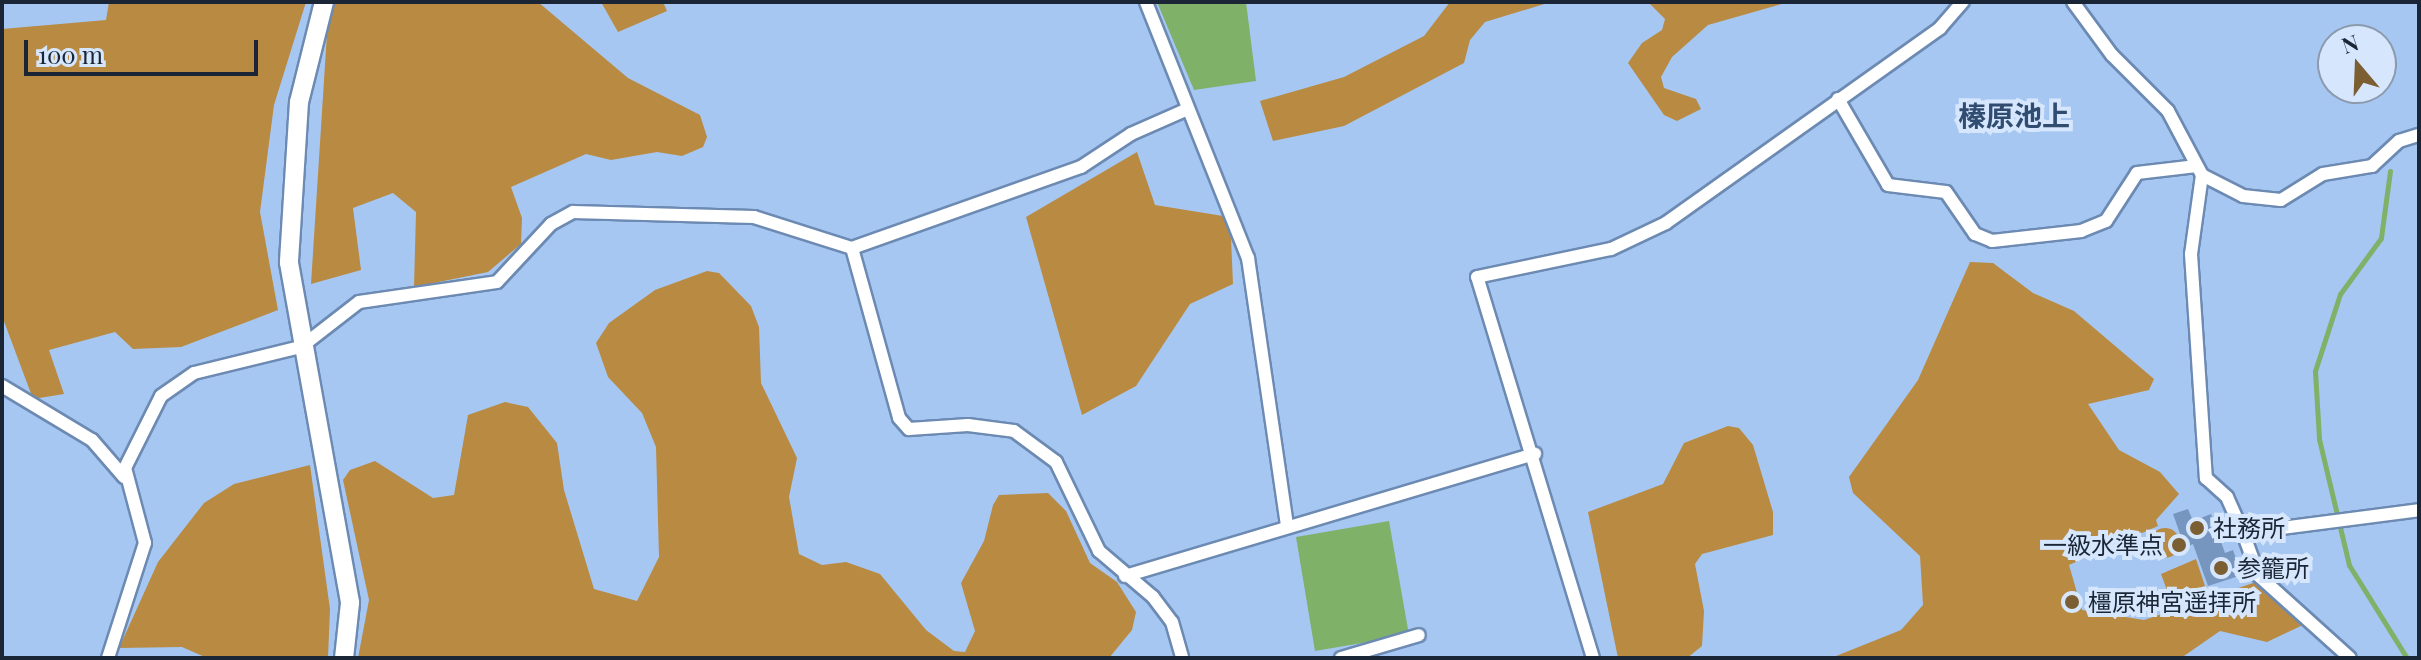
<!DOCTYPE html>
<meta charset="utf-8">
<style>
body{margin:0}
#map{position:relative;width:2421px;height:660px;overflow:hidden;background:#a7c7f3;font-family:"Playfair Display","Noto Sans JP",serif}
div>[style]{position:absolute}
.green>*{inset:0;background:#b98a41}
.round{border-radius:50%}
.water>*{inset:0;background:#7fb168}
.stream>*{height:5px;margin:-2.5px;padding:0 2.5px;transform-origin:2.5px;border-radius:2.5px;background:#7fb168}
.building>*{inset:0;background:#7796bf}
.roads{filter:drop-shadow(2px 0 #6c8ab2) drop-shadow(-2px 0 #6c8ab2) drop-shadow(0 2px #6c8ab2) drop-shadow(0 -2px #6c8ab2)}
.street>*{height:12px;margin:-6px;padding:0 6px;transform-origin:6px;border-radius:6px;background:#fff}
.secondary>*{height:18px;margin:-9px;padding:0 9px;transform-origin:9px;border-radius:9px;background:#fff}
.dots>*{width:22px;height:22px;translate:-50% -50%;box-sizing:border-box;border:4px solid #d6e7fd;border-radius:50%}
span{translate:-50% -50%;white-space:nowrap;text-align:center;line-height:1.15;-webkit-text-stroke:8px #d6e7fd;paint-order:stroke}
.poi-label{font-size:24px;color:#1a2636}
.left{translate:0 -50%;text-align:left}
.right{translate:-100% -50%;text-align:right}
.quarter-label{font-size:28px;color:#314c71;font-weight:700}
.frame{position:absolute;inset:0;border:4px solid #1a2636;pointer-events:none}
.north{position:absolute;left:2317px;top:24px;width:80px;height:80px;box-sizing:border-box;background:#d6e7fd;border:2px solid #8b9aad;border-radius:50%;rotate:341deg;font-size:22px;font-weight:700;line-height:32px;text-align:center;color:#1a2636}
.north::after{content:'';display:block;margin:auto;width:28px;height:36px;background:#7b5e31;clip-path:polygon(50% 0,100% 100%,50% 72%,0 100%)}
.scale{position:absolute;left:24px;top:40px;width:234px;height:36px;box-sizing:border-box;border:4px solid #1a2636;border-top:0;padding-left:10px;font-size:24px;line-height:28px;white-space:nowrap;color:#1a2636;-webkit-text-stroke:6px #d6e7fd;paint-order:stroke}
</style>
<div id="map">
<div class="green">
<div style="clip-path:polygon(109px 2px,306px 2px,274px 105px,260px 212px,278px 310px,181px 347px,133px 349px,115px 332px,49px 350px,64px 394px,33px 399px,2px 316px,2px 29px,106px 20px)"></div>
<div style="clip-path:polygon(329px 2px,538px 2px,628px 78px,700px 115px,707px 137px,703px 147px,682px 156px,657px 152px,611px 160px,586px 154px,511px 187px,522px 218px,521px 244px,488px 272px,414px 287px,416px 212px,393px 193px,353px 208px,361px 270px,311px 284px)"></div>
<div style="clip-path:polygon(601px 2px,663px 2px,667px 11px,618px 32px)"></div>
<div style="clip-path:polygon(1450px 2px,1551px 2px,1485px 22px,1470px 40px,1464px 63px,1344px 126px,1273px 141px,1260px 101px,1344px 77px,1424px 36px)"></div>
<div style="clip-path:polygon(1648px 2px,1789px 2px,1708px 25px,1672px 57px,1661px 77px,1664px 88px,1696px 99px,1701px 109px,1677px 121px,1664px 115px,1628px 63px,1642px 43px,1662px 30px,1665px 19px)"></div>
<div style="clip-path:polygon(1137px 152px,1155px 205px,1223px 216px,1231px 238px,1233px 284px,1190px 304px,1136px 386px,1082px 415px,1026px 217px)"></div>
<div style="clip-path:polygon(1970px 262px,1993px 263px,2033px 293px,2074px 311px,2154px 379px,2149px 390px,2088px 404px,2119px 450px,2160px 472px,2179px 494px,2156px 520px,2158px 526px,2069px 565px,2082px 610px,2144px 620px,2259px 581px,2305px 624px,2267px 642px,2220px 631px,2181px 658px,1831px 658px,1901px 630px,1923px 605px,1920px 556px,1853px 493px,1849px 477px,1918px 380px)"></div>
<div style="clip-path:polygon(707px 271px,719px 273px,751px 306px,759px 327px,761px 383px,797px 458px,789px 497px,799px 554px,822px 565px,846px 562px,880px 574px,926px 630px,954px 651px,965px 652px,975px 631px,961px 583px,984px 541px,993px 505px,999px 495px,1048px 493px,1066px 511px,1090px 563px,1117px 582px,1136px 612px,1132px 630px,1109px 658px,358px 658px,369px 600px,343px 480px,350px 470px,375px 461px,433px 498px,454px 495px,468px 415px,505px 402px,528px 407px,557px 443px,564px 490px,594px 589px,637px 601px,659px 557px,656px 447px,642px 413px,608px 377px,596px 343px,609px 323px,655px 290px)"></div>
<div style="clip-path:polygon(1728px 426px,1739px 428px,1753px 445px,1773px 512px,1773px 535px,1702px 554px,1695px 564px,1704px 611px,1702px 646px,1687px 658px,1618px 658px,1588px 512px,1663px 484px,1684px 443px)"></div>
<div style="clip-path:polygon(310px 465px,330px 609px,328px 658px,207px 658px,182px 647px,119px 648px,158px 562px,204px 503px,234px 484px)"></div>
<div class="round" style="left:2150px;top:528px;width:30px;height:30px"></div>
<div style="clip-path:polygon(2196px 559px,2206px 589px,2171px 601px,2161px 574px)"></div>
</div>
<div class="water">
<div style="clip-path:polygon(1157px 2px,1246px 2px,1256px 81px,1194px 90px)"></div>
<div style="clip-path:polygon(1389px 521px,1409px 635px,1315px 651px,1296px 537px)"></div>
</div>
<div class="stream">
<div style="left:2390px;top:171px;width:68px;rotate:97.7deg"></div>
<div style="left:2381px;top:238px;width:69px;rotate:126.2deg"></div>
<div style="left:2340px;top:294px;width:81px;rotate:108deg"></div>
<div style="left:2315px;top:371px;width:68px;rotate:86.6deg"></div>
<div style="left:2319px;top:439px;width:130px;rotate:76.6deg"></div>
<div style="left:2349px;top:565px;width:110px;rotate:58.1deg"></div>
</div>
<div class="building">
<div style="clip-path:polygon(2188px 509px,2193px 521px,2211px 514px,2225px 553px,2233px 550px,2242px 575px,2208px 586px,2193px 544px,2185px 548px,2173px 514px)"></div>
</div>
<div class="roads">
<div class="street">
<div style="left:1146px;top:2px;width:276px;rotate:68.3deg"></div>
<div style="left:1248px;top:258px;width:271px;rotate:81.7deg"></div>
<div style="left:2073px;top:2px;width:66px;rotate:53.7deg"></div>
<div style="left:2112px;top:55px;width:79px;rotate:45deg"></div>
<div style="left:2168px;top:111px;width:72px;rotate:62deg"></div>
<div style="left:2202px;top:175px;width:46px;rotate:27.1deg"></div>
<div style="left:2243px;top:196px;width:38px;rotate:6deg"></div>
<div style="left:2281px;top:200px;width:49px;rotate:-31.8deg"></div>
<div style="left:2323px;top:174px;width:50px;rotate:-9.3deg"></div>
<div style="left:2372px;top:166px;width:37px;rotate:-43deg"></div>
<div style="left:2399px;top:141px;width:21px;rotate:-17deg"></div>
<div style="left:1838px;top:99px;width:99px;rotate:59.8deg"></div>
<div style="left:1888px;top:185px;width:58px;rotate:6.9deg"></div>
<div style="left:1946px;top:192px;width:51px;rotate:55.4deg"></div>
<div style="left:1975px;top:234px;width:18px;rotate:22deg"></div>
<div style="left:1992px;top:241px;width:90px;rotate:-6.4deg"></div>
<div style="left:2081px;top:231px;width:27px;rotate:-22deg"></div>
<div style="left:2106px;top:221px;width:57px;rotate:-57.1deg"></div>
<div style="left:2137px;top:173px;width:60px;rotate:-6.7deg"></div>
<div style="left:2202px;top:175px;width:80px;rotate:97.9deg"></div>
<div style="left:2191px;top:254px;width:225px;rotate:86.2deg"></div>
<div style="left:2206px;top:478px;width:28px;rotate:42deg"></div>
<div style="left:2227px;top:497px;width:39px;rotate:66deg"></div>
<div style="left:2243px;top:533px;width:177px;rotate:-7.4deg"></div>
<div style="left:852px;top:248px;width:176px;rotate:74.5deg"></div>
<div style="left:899px;top:418px;width:15px;rotate:48deg"></div>
<div style="left:909px;top:429px;width:59px;rotate:-3.9deg"></div>
<div style="left:968px;top:425px;width:46px;rotate:7.4deg"></div>
<div style="left:1014px;top:431px;width:52px;rotate:36.4deg"></div>
<div style="left:1056px;top:462px;width:99px;rotate:64.2deg"></div>
<div style="left:1099px;top:551px;width:71px;rotate:40.4deg"></div>
<div style="left:1153px;top:597px;width:31px;rotate:53deg"></div>
<div style="left:1172px;top:622px;width:37px;rotate:74deg"></div>
<div style="left:2px;top:386px;width:105px;rotate:31deg"></div>
<div style="left:92px;top:440px;width:49px;rotate:49.1deg"></div>
<div style="left:2243px;top:533px;width:46px;rotate:69.6deg"></div>
<div style="left:2259px;top:576px;width:122px;rotate:42deg"></div>
<div style="left:1125px;top:576px;width:428px;rotate:-16.6deg"></div>
<div style="left:108px;top:658px;width:121px;rotate:-72.2deg"></div>
<div style="left:145px;top:543px;width:78px;rotate:-104.9deg"></div>
<div style="left:125px;top:468px;width:80px;rotate:-63.4deg"></div>
<div style="left:161px;top:396px;width:40px;rotate:-34.9deg"></div>
<div style="left:194px;top:373px;width:110px;rotate:-13.7deg"></div>
<div style="left:301px;top:347px;width:73px;rotate:-37.8deg"></div>
<div style="left:359px;top:302px;width:139px;rotate:-8.2deg"></div>
<div style="left:497px;top:282px;width:79px;rotate:-47deg"></div>
<div style="left:551px;top:224px;width:25px;rotate:-29deg"></div>
<div style="left:573px;top:212px;width:181px;rotate:1.6deg"></div>
<div style="left:754px;top:217px;width:103px;rotate:17.6deg"></div>
<div style="left:852px;top:248px;width:243px;rotate:-19.5deg"></div>
<div style="left:1081px;top:167px;width:60px;rotate:-33.4deg"></div>
<div style="left:1131px;top:134px;width:62px;rotate:-23.7deg"></div>
<div style="left:1341px;top:658px;width:81px;rotate:-16.4deg"></div>
<div style="left:1593px;top:658px;width:398px;rotate:-106.9deg"></div>
<div style="left:1477px;top:277px;width:137px;rotate:-11.8deg"></div>
<div style="left:1611px;top:249px;width:61px;rotate:-25.3deg"></div>
<div style="left:1666px;top:223px;width:336px;rotate:-35.4deg"></div>
<div style="left:1940px;top:28px;width:35px;rotate:-49deg"></div>
</div>
<div class="secondary">
<div style="left:324px;top:2px;width:103px;rotate:104deg"></div>
<div style="left:299px;top:102px;width:161px;rotate:93.6deg"></div>
<div style="left:289px;top:263px;width:345px;rotate:79.8deg"></div>
<div style="left:350px;top:603px;width:55px;rotate:96.2deg"></div>
</div>
</div>
<div class="dots">
<div style="left:2197px;top:528px;background:#7b5e31"></div>
<div style="left:2179px;top:545px;background:#7b5e31"></div>
<div style="left:2221px;top:568px;background:#7b5e31"></div>
<div style="left:2072px;top:602px;background:#7b5e31"></div>
</div>
<div class="poi-label">
<span class="left" style="left:2213px;top:528px">社務所</span>
<span class="right" style="left:2163px;top:545px">一級水準点</span>
<span class="left" style="left:2237px;top:568px">参籠所</span>
<span class="left" style="left:2088px;top:602px">橿原神宮遥拝所</span>
</div>
<div class="quarter-label">
<span style="left:2014px;top:115px">榛原池上</span>
</div>
<div class="frame"></div>
<div class="north">N</div>
<div class="scale">100 m</div>
</div>
